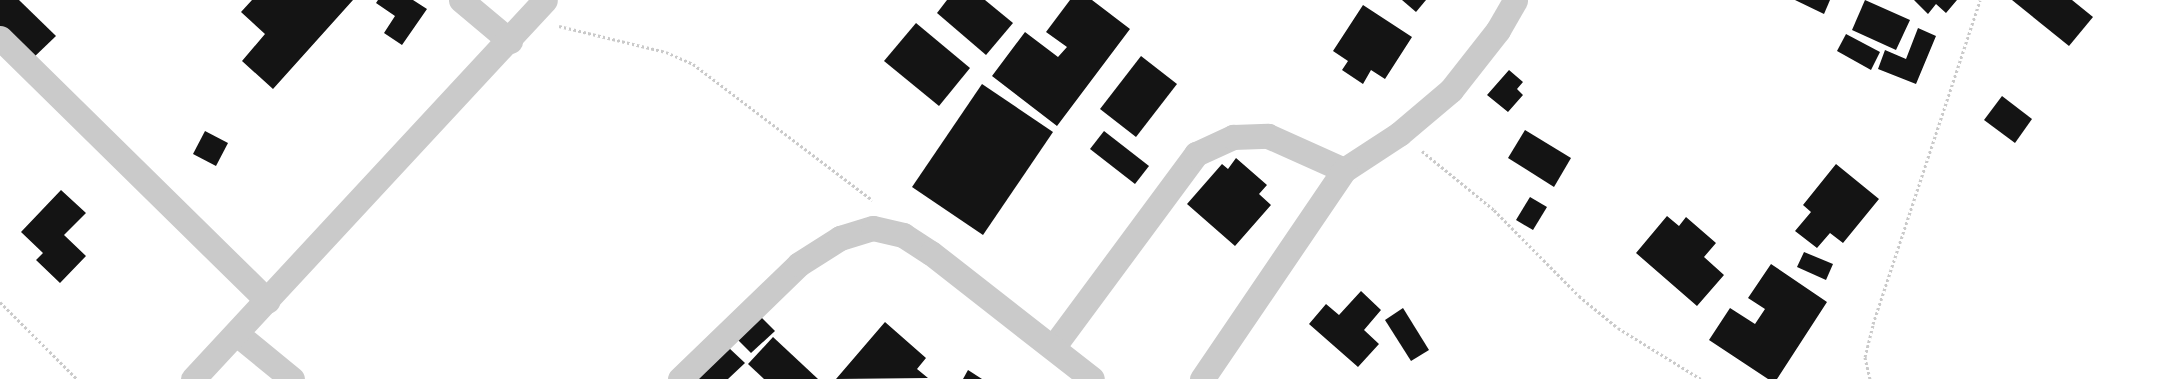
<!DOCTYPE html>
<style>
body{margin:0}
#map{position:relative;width:2179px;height:379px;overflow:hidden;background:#fff;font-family:"IBM Plex Sans",sans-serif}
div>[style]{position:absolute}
.building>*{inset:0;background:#141414}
.path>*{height:3px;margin-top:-1.5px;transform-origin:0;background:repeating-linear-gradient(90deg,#cacaca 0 2.5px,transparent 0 5px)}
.street>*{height:25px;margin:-12.5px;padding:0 12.5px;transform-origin:12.5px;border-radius:12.5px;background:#cacaca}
span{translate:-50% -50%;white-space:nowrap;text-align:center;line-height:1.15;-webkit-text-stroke:5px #fff;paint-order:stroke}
</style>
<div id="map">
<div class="building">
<div style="clip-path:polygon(0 0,19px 0,56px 36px,31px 60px,0 29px)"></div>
<div style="clip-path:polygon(252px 0,353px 0,273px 89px,242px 61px,265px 34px,241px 12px)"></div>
<div style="clip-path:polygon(378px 0,413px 0,427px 9px,402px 45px,384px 33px,395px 16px,376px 3px)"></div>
<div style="clip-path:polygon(947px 0,985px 0,1013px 23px,986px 55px,937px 13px)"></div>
<div style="clip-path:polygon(1070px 0,1092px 0,1130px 29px,1057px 126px,992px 76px,1025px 32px,1058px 57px,1067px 47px,1046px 32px)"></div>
<div style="clip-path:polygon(1402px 0,1426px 0,1416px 12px)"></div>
<div style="clip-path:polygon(1795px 0,1830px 0,1824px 14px)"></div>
<div style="clip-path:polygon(1865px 0,1910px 20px,1896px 50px,1852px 30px)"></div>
<div style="clip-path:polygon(1914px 0,1957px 0,1946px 13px,1936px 4px,1928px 14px)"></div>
<div style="clip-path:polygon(2012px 0,2072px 0,2093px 17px,2069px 46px)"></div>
<div style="clip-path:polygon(1363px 5px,1412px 37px,1385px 79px,1371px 70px,1363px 84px,1342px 70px,1348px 61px,1333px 51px)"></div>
<div style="clip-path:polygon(916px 23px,970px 68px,939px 106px,884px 61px)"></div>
<div style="clip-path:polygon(1918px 28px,1936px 36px,1916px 84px,1878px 69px,1885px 50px,1906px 59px)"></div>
<div style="clip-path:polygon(1846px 34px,1880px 52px,1871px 70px,1837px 51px)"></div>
<div style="clip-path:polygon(1141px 56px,1177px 84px,1136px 137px,1100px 109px)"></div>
<div style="clip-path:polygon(1509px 70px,1523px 82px,1517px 89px,1523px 95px,1508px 112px,1487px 95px)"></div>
<div style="clip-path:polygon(982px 84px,1053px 132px,983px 235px,912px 187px)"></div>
<div style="clip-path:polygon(2002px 96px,2032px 119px,2015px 143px,1984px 120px)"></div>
<div style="clip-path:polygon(1525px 130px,1571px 158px,1554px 187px,1508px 158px)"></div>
<div style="clip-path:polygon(205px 131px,228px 143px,216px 166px,193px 154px)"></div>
<div style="clip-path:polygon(1104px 131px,1149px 166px,1135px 184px,1090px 149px)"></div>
<div style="clip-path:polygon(1236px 158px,1267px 185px,1259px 194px,1271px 205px,1235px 246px,1187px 204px,1222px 164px,1228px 169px)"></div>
<div style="clip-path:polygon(1836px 164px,1879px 199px,1843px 243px,1830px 233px,1817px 248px,1795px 231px,1811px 212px,1803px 205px)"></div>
<div style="clip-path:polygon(61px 190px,86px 213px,64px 235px,86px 256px,60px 283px,36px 260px,43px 253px,21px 232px)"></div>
<div style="clip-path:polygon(1530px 197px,1547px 207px,1533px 230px,1516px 220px)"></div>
<div style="clip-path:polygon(1667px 216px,1679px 226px,1686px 217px,1716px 243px,1704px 257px,1724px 275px,1697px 306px,1636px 253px)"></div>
<div style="clip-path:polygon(1804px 252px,1833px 264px,1826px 280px,1797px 267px)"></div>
<div style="clip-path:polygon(1771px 264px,1827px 302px,1777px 379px,1768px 379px,1709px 340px,1730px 308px,1755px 324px,1765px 309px,1748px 298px)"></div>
<div style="clip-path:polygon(1361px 291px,1381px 310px,1364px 330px,1379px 344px,1358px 367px,1309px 324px,1326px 304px,1339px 315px)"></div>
<div style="clip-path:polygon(1403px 308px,1429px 350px,1411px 361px,1385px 320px)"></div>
<div style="clip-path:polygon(760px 316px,775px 331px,751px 353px,736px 338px)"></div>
<div style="clip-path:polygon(885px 322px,926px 358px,917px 369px,928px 378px,836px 379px)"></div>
<div style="clip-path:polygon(773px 337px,818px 379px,764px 379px,748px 364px)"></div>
<div style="clip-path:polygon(728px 347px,745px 363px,728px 379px,696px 379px)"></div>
<div style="clip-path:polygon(968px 370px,982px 379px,963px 379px)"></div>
</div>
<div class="path">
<div style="left:559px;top:26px;width:110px;rotate:13.7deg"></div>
<div style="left:666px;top:52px;width:30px;rotate:24deg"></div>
<div style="left:693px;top:64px;width:225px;rotate:37.2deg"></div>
<div style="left:1422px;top:151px;width:93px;rotate:39.3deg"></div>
<div style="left:1494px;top:210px;width:121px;rotate:45.3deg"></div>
<div style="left:1579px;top:296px;width:50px;rotate:39.4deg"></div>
<div style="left:1618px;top:328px;width:97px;rotate:31.6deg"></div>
<div style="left:0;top:302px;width:109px;rotate:45deg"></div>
<div style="left:1870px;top:379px;width:23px;rotate:-103deg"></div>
<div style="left:1865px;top:357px;width:34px;rotate:-76deg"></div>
<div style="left:1873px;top:324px;width:341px;rotate:-71.7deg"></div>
</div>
<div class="street">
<div style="left:461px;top:0;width:64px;rotate:39.9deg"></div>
<div style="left:0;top:38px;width:375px;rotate:44.5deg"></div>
<div style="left:237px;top:334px;width:71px;rotate:39.3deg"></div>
<div style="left:1054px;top:346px;width:239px;rotate:-53.5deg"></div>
<div style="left:1196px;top:154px;width:41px;rotate:-24.7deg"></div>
<div style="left:1233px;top:137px;width:35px;rotate:-2deg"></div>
<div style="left:1268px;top:136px;width:83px;rotate:24.1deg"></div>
<div style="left:1344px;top:170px;width:66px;rotate:-33.2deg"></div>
<div style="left:1399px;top:134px;width:68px;rotate:-40.2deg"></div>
<div style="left:1451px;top:90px;width:76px;rotate:-51.9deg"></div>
<div style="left:1498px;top:30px;width:34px;rotate:-60deg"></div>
<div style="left:193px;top:379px;width:517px;rotate:-47.12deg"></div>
<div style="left:680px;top:379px;width:165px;rotate:-44deg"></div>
<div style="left:799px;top:264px;width:49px;rotate:-32.4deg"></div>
<div style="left:840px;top:238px;width:34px;rotate:-17deg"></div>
<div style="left:873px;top:228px;width:31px;rotate:13deg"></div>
<div style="left:903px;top:235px;width:33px;rotate:33deg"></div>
<div style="left:931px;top:253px;width:204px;rotate:38deg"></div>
<div style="left:1202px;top:379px;width:253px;rotate:-55.8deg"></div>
</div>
</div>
